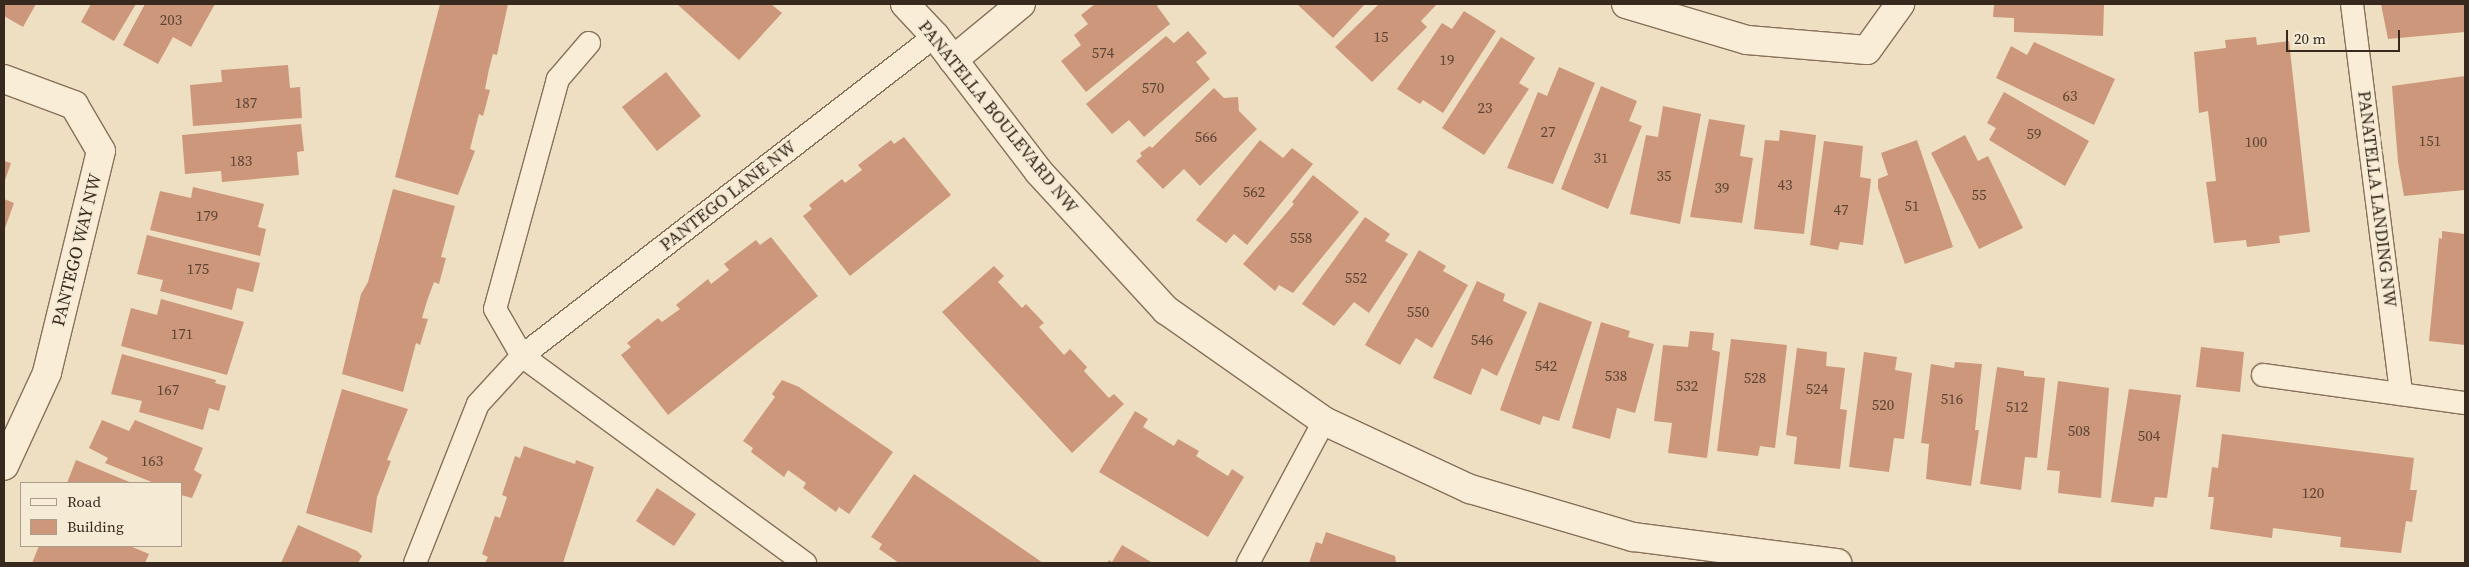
<!DOCTYPE html>
<style>
body{margin:0}
#map{position:relative;width:2469px;height:567px;overflow:hidden;background:#eedfc3;font-family:"Source Serif 4",serif}
div>[style]{position:absolute}
.building>*{inset:0;background:#cc977a}
.roads{filter:drop-shadow(1px 0 #88705a) drop-shadow(-1px 0 #88705a) drop-shadow(0 1px #88705a) drop-shadow(0 -1px #88705a)}
.lane>*{height:22px;margin:-11px;padding:0 11px;transform-origin:11px;border-radius:11px;background:#f9edd7}
.street>*{height:28px;margin:-14px;padding:0 14px;transform-origin:14px;border-radius:14px;background:#f9edd7}
.secondary>*{height:28px;margin:-14px;padding:0 14px;transform-origin:14px;border-radius:14px;background:#f9edd7}
span{translate:-50% -50%;white-space:nowrap;text-align:center;line-height:1.15;-webkit-text-stroke:4px #f5ead3;paint-order:stroke}
.number-label{font-size:15px;color:#5d4435}
.number-label span{-webkit-text-stroke-width:0}
.street-label{font-size:18px;color:#38291e}
.frame{position:absolute;inset:0;border:5px solid #38291e;pointer-events:none}
.legend{position:absolute;left:20px;top:482px;width:162px;height:65px;box-sizing:border-box;background:#f5ead3;border:1px solid #a99d8b;margin:0;padding:6px 9px;list-style:none;font-size:15px;color:#38291e}
.legend li{display:flex;align-items:center;gap:10px;height:25px}
.legend b{width:25px;border:1px solid #a99d8b}
.scale{position:absolute;left:2286px;top:30px;width:114px;height:22px;box-sizing:border-box;border:2px solid #38291e;border-top:0;padding-left:6px;font-size:15px;line-height:18px;white-space:nowrap;color:#38291e;-webkit-text-stroke:4px #f5ead3;paint-order:stroke}
</style>
<div id="map">
<div class="building">
<div style="clip-path:polygon(4px 4px,36px 4px,23px 27px,4px 16px)"></div>
<div style="clip-path:polygon(91px 4px,136px 4px,114px 41px,81px 22px)"></div>
<div style="clip-path:polygon(145px 4px,215px 4px,191px 47px,173px 37px,158px 64px,123px 45px)"></div>
<div style="clip-path:polygon(440px 4px,508px 4px,497px 55px,493px 54px,489px 69px,485px 89px,490px 90px,483px 116px,479px 114px,475px 129px,470px 149px,475px 151px,458px 195px,395px 177px)"></div>
<div style="clip-path:polygon(677px 4px,771px 4px,782px 13px,739px 60px)"></div>
<div style="clip-path:polygon(1095px 4px,1159px 4px,1157px 6px,1170px 24px,1086px 92px,1061px 61px,1081px 45px,1074px 35px,1088px 24px,1081px 15px)"></div>
<div style="clip-path:polygon(1297px 4px,1365px 4px,1333px 38px)"></div>
<div style="clip-path:polygon(1379px 4px,1437px 4px,1421px 21px,1427px 27px,1372px 82px,1335px 47px)"></div>
<div style="clip-path:polygon(1994px 4px,2104px 4px,2103px 36px,2014px 32px,2014px 18px,1993px 17px)"></div>
<div style="clip-path:polygon(2381px 4px,2465px 4px,2465px 32px,2388px 39px)"></div>
<div style="clip-path:polygon(1464px 11px,1496px 31px,1443px 113px,1423px 100px,1420px 104px,1397px 89px,1442px 23px,1452px 29px)"></div>
<div style="clip-path:polygon(1188px 31px,1207px 53px,1196px 62px,1210px 79px,1144px 137px,1129px 120px,1112px 134px,1086px 104px,1166px 36px,1174px 43px)"></div>
<div style="clip-path:polygon(1501px 37px,1535px 58px,1519px 83px,1529px 89px,1484px 155px,1442px 128px)"></div>
<div style="clip-path:polygon(2256px 37px,2257px 45px,2289px 41px,2310px 232px,2279px 236px,2280px 243px,2247px 247px,2246px 240px,2214px 243px,2206px 182px,2216px 181px,2208px 111px,2199px 113px,2194px 52px,2226px 48px,2225px 40px)"></div>
<div style="clip-path:polygon(2034px 42px,2115px 79px,2094px 125px,1996px 78px,2011px 46px,2027px 55px)"></div>
<div style="clip-path:polygon(288px 65px,290px 88px,300px 87px,302px 118px,193px 126px,190px 85px,222px 82px,221px 70px)"></div>
<div style="clip-path:polygon(1559px 67px,1595px 83px,1553px 184px,1507px 168px,1538px 92px,1547px 96px)"></div>
<div style="clip-path:polygon(666px 72px,701px 116px,657px 151px,622px 107px)"></div>
<div style="clip-path:polygon(2465px 76px,2465px 190px,2404px 196px,2398px 162px,2392px 86px)"></div>
<div style="clip-path:polygon(1601px 86px,1637px 101px,1629px 121px,1642px 126px,1608px 209px,1561px 189px)"></div>
<div style="clip-path:polygon(1214px 88px,1224px 98px,1238px 97px,1239px 111px,1257px 129px,1200px 186px,1184px 169px,1163px 189px,1136px 161px,1142px 156px,1140px 153px,1150px 146px,1152px 148px)"></div>
<div style="clip-path:polygon(2004px 92px,2089px 141px,2065px 186px,1989px 140px,1996px 128px,1987px 123px)"></div>
<div style="clip-path:polygon(1663px 106px,1701px 114px,1680px 224px,1630px 214px,1646px 135px,1658px 137px)"></div>
<div style="clip-path:polygon(1709px 119px,1745px 125px,1740px 156px,1753px 158px,1742px 223px,1690px 217px)"></div>
<div style="clip-path:polygon(301px 124px,304px 151px,297px 152px,299px 175px,222px 182px,221px 171px,185px 174px,182px 135px)"></div>
<div style="clip-path:polygon(1780px 130px,1816px 135px,1804px 234px,1754px 229px,1765px 140px,1779px 141px)"></div>
<div style="clip-path:polygon(1965px 135px,1978px 161px,1988px 156px,2023px 228px,1979px 249px,1931px 153px)"></div>
<div style="clip-path:polygon(904px 137px,951px 195px,850px 276px,803px 216px,812px 209px,809px 205px,842px 179px,845px 183px,862px 170px,858px 165px,891px 140px,894px 144px)"></div>
<div style="clip-path:polygon(1260px 140px,1283px 158px,1292px 148px,1313px 164px,1247px 245px,1234px 234px,1226px 243px,1196px 220px)"></div>
<div style="clip-path:polygon(1917px 140px,1953px 247px,1905px 264px,1878px 188px,1878px 179px,1888px 175px,1881px 153px)"></div>
<div style="clip-path:polygon(1824px 141px,1863px 146px,1860px 177px,1871px 179px,1863px 245px,1840px 242px,1838px 250px,1810px 245px)"></div>
<div style="clip-path:polygon(4px 161px,11px 163px,4px 183px)"></div>
<div style="clip-path:polygon(1313px 175px,1359px 212px,1293px 293px,1279px 285px,1275px 291px,1243px 264px,1294px 204px,1292px 202px)"></div>
<div style="clip-path:polygon(193px 187px,264px 204px,258px 227px,266px 229px,260px 256px,150px 230px,160px 191px,191px 198px)"></div>
<div style="clip-path:polygon(393px 189px,455px 206px,441px 257px,446px 258px,439px 284px,434px 282px,427px 301px,422px 318px,428px 319px,420px 345px,416px 343px,403px 392px,342px 374px,361px 294px,368px 282px)"></div>
<div style="clip-path:polygon(4px 199px,14px 203px,4px 231px)"></div>
<div style="clip-path:polygon(1365px 217px,1390px 234px,1385px 241px,1408px 254px,1369px 313px,1354px 302px,1334px 326px,1302px 304px)"></div>
<div style="clip-path:polygon(2442px 231px,2465px 234px,2465px 345px,2429px 341px,2439px 238px,2442px 239px)"></div>
<div style="clip-path:polygon(147px 235px,260px 263px,253px 292px,237px 288px,232px 310px,160px 291px,163px 280px,137px 274px)"></div>
<div style="clip-path:polygon(771px 237px,818px 296px,668px 415px,621px 355px,631px 347px,627px 343px,658px 318px,662px 322px,680px 309px,676px 305px,708px 279px,711px 284px,729px 270px,724px 264px,756px 240px,760px 245px)"></div>
<div style="clip-path:polygon(1419px 250px,1446px 266px,1443px 271px,1468px 285px,1432px 348px,1416px 338px,1400px 365px,1365px 345px)"></div>
<div style="clip-path:polygon(994px 266px,1004px 276px,998px 282px,1022px 308px,1026px 304px,1044px 323px,1039px 327px,1064px 355px,1070px 349px,1087px 367px,1084px 371px,1109px 398px,1114px 394px,1124px 404px,1072px 453px,942px 312px)"></div>
<div style="clip-path:polygon(1477px 281px,1505px 294px,1503px 301px,1527px 312px,1497px 376px,1482px 368px,1471px 395px,1433px 378px)"></div>
<div style="clip-path:polygon(161px 299px,244px 322px,227px 375px,121px 346px,131px 308px,157px 315px)"></div>
<div style="clip-path:polygon(1539px 302px,1592px 322px,1559px 421px,1543px 416px,1540px 425px,1500px 410px)"></div>
<div style="clip-path:polygon(1601px 322px,1630px 331px,1628px 337px,1654px 344px,1635px 413px,1617px 408px,1610px 439px,1572px 428px)"></div>
<div style="clip-path:polygon(1690px 331px,1714px 333px,1712px 350px,1720px 352px,1707px 458px,1668px 453px,1672px 423px,1654px 421px,1663px 345px,1688px 347px)"></div>
<div style="clip-path:polygon(1731px 339px,1787px 345px,1775px 448px,1760px 446px,1758px 456px,1717px 451px)"></div>
<div style="clip-path:polygon(2201px 347px,2244px 352px,2240px 392px,2196px 387px)"></div>
<div style="clip-path:polygon(1797px 348px,1827px 352px,1826px 366px,1845px 368px,1840px 409px,1847px 410px,1840px 469px,1794px 464px,1797px 437px,1786px 435px)"></div>
<div style="clip-path:polygon(1864px 352px,1897px 357px,1895px 370px,1912px 373px,1904px 439px,1894px 438px,1889px 472px,1849px 467px)"></div>
<div style="clip-path:polygon(122px 354px,216px 380px,215px 383px,226px 386px,219px 411px,209px 408px,203px 430px,139px 412px,142px 401px,111px 394px)"></div>
<div style="clip-path:polygon(1955px 362px,1982px 364px,1975px 430px,1979px 430px,1971px 486px,1926px 479px,1929px 444px,1921px 443px,1931px 364px,1954px 368px)"></div>
<div style="clip-path:polygon(1997px 367px,2024px 371px,2024px 376px,2045px 378px,2037px 458px,2025px 457px,2021px 490px,1980px 484px)"></div>
<div style="clip-path:polygon(782px 380px,799px 387px,893px 452px,849px 514px,839px 507px,836px 512px,803px 488px,806px 483px,788px 470px,784px 477px,751px 452px,753px 448px,743px 441px,775px 397px,772px 394px)"></div>
<div style="clip-path:polygon(2058px 381px,2109px 388px,2101px 498px,2058px 493px,2060px 471px,2047px 470px)"></div>
<div style="clip-path:polygon(342px 389px,408px 409px,387px 460px,391px 461px,377px 497px,372px 533px,306px 513px)"></div>
<div style="clip-path:polygon(2129px 389px,2181px 395px,2167px 498px,2155px 497px,2153px 507px,2111px 502px)"></div>
<div style="clip-path:polygon(1135px 411px,1148px 419px,1143px 427px,1174px 446px,1178px 439px,1199px 451px,1196px 456px,1228px 476px,1232px 469px,1244px 477px,1208px 537px,1099px 472px)"></div>
<div style="clip-path:polygon(102px 420px,129px 431px,135px 420px,203px 448px,194px 470px,202px 475px,192px 498px,181px 495px,181px 483px,154px 483px,105px 463px,108px 458px,89px 448px)"></div>
<div style="clip-path:polygon(2222px 434px,2414px 458px,2410px 490px,2417px 490px,2412px 522px,2406px 521px,2401px 553px,2340px 547px,2341px 537px,2273px 528px,2272px 538px,2210px 529px,2214px 497px,2208px 497px,2212px 467px,2218px 468px)"></div>
<div style="clip-path:polygon(524px 446px,575px 464px,576px 460px,594px 467px,563px 563px,485px 563px,488px 557px,482px 554px,495px 516px,500px 518px,507px 497px,502px 495px,515px 456px,520px 458px)"></div>
<div style="clip-path:polygon(76px 460px,132px 483px,67px 483px)"></div>
<div style="clip-path:polygon(914px 474px,1043px 563px,899px 563px,879px 549px,882px 544px,871px 537px)"></div>
<div style="clip-path:polygon(657px 488px,696px 514px,674px 546px,636px 521px)"></div>
<div style="clip-path:polygon(298px 525px,357px 551px,362px 556px,358px 563px,281px 563px)"></div>
<div style="clip-path:polygon(1326px 532px,1395px 556px,1396px 563px,1309px 563px,1316px 542px,1322px 544px)"></div>
<div style="clip-path:polygon(1122px 545px,1153px 563px,1107px 563px,1109px 560px,1112px 562px)"></div>
<div style="clip-path:polygon(39px 546px,130px 546px,149px 554px,145px 563px,32px 563px)"></div>
</div>
<div class="roads">
<div class="lane">
<div style="left:2352px;top:4px;width:393px;rotate:82.8deg"></div>
<div style="left:589px;top:43px;width:48px;rotate:130.7deg"></div>
<div style="left:558px;top:79px;width:238px;rotate:105.3deg"></div>
<div style="left:495px;top:309px;width:54px;rotate:60.1deg"></div>
<div style="left:522px;top:356px;width:351px;rotate:36.2deg"></div>
<div style="left:2263px;top:375px;width:204px;rotate:7.9deg"></div>
<div style="left:415px;top:563px;width:171px;rotate:-68.4deg"></div>
<div style="left:478px;top:404px;width:65px;rotate:-47.5deg"></div>
<div style="left:522px;top:356px;width:522px;rotate:-37.77deg"></div>
<div style="left:1248px;top:563px;width:161px;rotate:-61.8deg"></div>
</div>
<div class="street">
<div style="left:1626px;top:4px;width:126px;rotate:16.6deg"></div>
<div style="left:1747px;top:40px;width:120px;rotate:4.8deg"></div>
<div style="left:1867px;top:50px;width:57px;rotate:-54.3deg"></div>
<div style="left:953px;top:60px;width:88px;rotate:-39.5deg"></div>
<div style="left:4px;top:79px;width:75px;rotate:20.4deg"></div>
<div style="left:74px;top:105px;width:53px;rotate:59.6deg"></div>
<div style="left:101px;top:151px;width:228px;rotate:103.7deg"></div>
<div style="left:47px;top:373px;width:102px;rotate:114.8deg"></div>
</div>
<div class="secondary">
<div style="left:905px;top:4px;width:44px;rotate:46.8deg"></div>
<div style="left:935px;top:36px;width:171px;rotate:52.6deg"></div>
<div style="left:1039px;top:172px;width:188px;rotate:47.4deg"></div>
<div style="left:1166px;top:310px;width:193px;rotate:35.1deg"></div>
<div style="left:1324px;top:421px;width:161px;rotate:25deg"></div>
<div style="left:1470px;top:489px;width:170px;rotate:16.4deg"></div>
<div style="left:1633px;top:537px;width:206px;rotate:7.3deg"></div>
</div>
</div>
<div class="number-label">
<span style="left:171px;top:20px">203</span>
<span style="left:1381px;top:37px">15</span>
<span style="left:1103px;top:53px">574</span>
<span style="left:1447px;top:60px">19</span>
<span style="left:1153px;top:88px">570</span>
<span style="left:2070px;top:96px">63</span>
<span style="left:246px;top:103px">187</span>
<span style="left:1485px;top:108px">23</span>
<span style="left:1548px;top:132px">27</span>
<span style="left:2034px;top:134px">59</span>
<span style="left:1206px;top:137px">566</span>
<span style="left:2430px;top:141px">151</span>
<span style="left:2256px;top:142px">100</span>
<span style="left:1601px;top:158px">31</span>
<span style="left:241px;top:161px">183</span>
<span style="left:1664px;top:176px">35</span>
<span style="left:1785px;top:185px">43</span>
<span style="left:1722px;top:188px">39</span>
<span style="left:1254px;top:192px">562</span>
<span style="left:1979px;top:195px">55</span>
<span style="left:1912px;top:206px">51</span>
<span style="left:1841px;top:210px">47</span>
<span style="left:207px;top:216px">179</span>
<span style="left:1301px;top:238px">558</span>
<span style="left:198px;top:269px">175</span>
<span style="left:1356px;top:278px">552</span>
<span style="left:1418px;top:312px">550</span>
<span style="left:182px;top:334px">171</span>
<span style="left:1482px;top:340px">546</span>
<span style="left:1546px;top:366px">542</span>
<span style="left:1616px;top:376px">538</span>
<span style="left:1755px;top:378px">528</span>
<span style="left:1687px;top:386px">532</span>
<span style="left:1817px;top:389px">524</span>
<span style="left:168px;top:390px">167</span>
<span style="left:1952px;top:399px">516</span>
<span style="left:1883px;top:405px">520</span>
<span style="left:2017px;top:407px">512</span>
<span style="left:2079px;top:431px">508</span>
<span style="left:2149px;top:436px">504</span>
<span style="left:152px;top:461px">163</span>
<span style="left:2313px;top:493px">120</span>
</div>
<div class="street-label">
<span style="left:998px;top:117px;rotate:51deg">PANATELLA BOULEVARD NW</span>
<span style="left:728px;top:196px;rotate:-38deg">PANTEGO LANE NW</span>
<span style="left:2377px;top:199px;rotate:83deg">PANATELLA LANDING NW</span>
<span style="left:77px;top:250px;rotate:-76deg">PANTEGO WAY NW</span>
</div>
<div class="frame"></div>
<ul class="legend">
<li><b style="height:6px;background:#f9edd7"></b>Road</li>
<li><b style="height:14px;background:#cc977a"></b>Building</li>
</ul>
<div class="scale">20 m</div>
</div>
